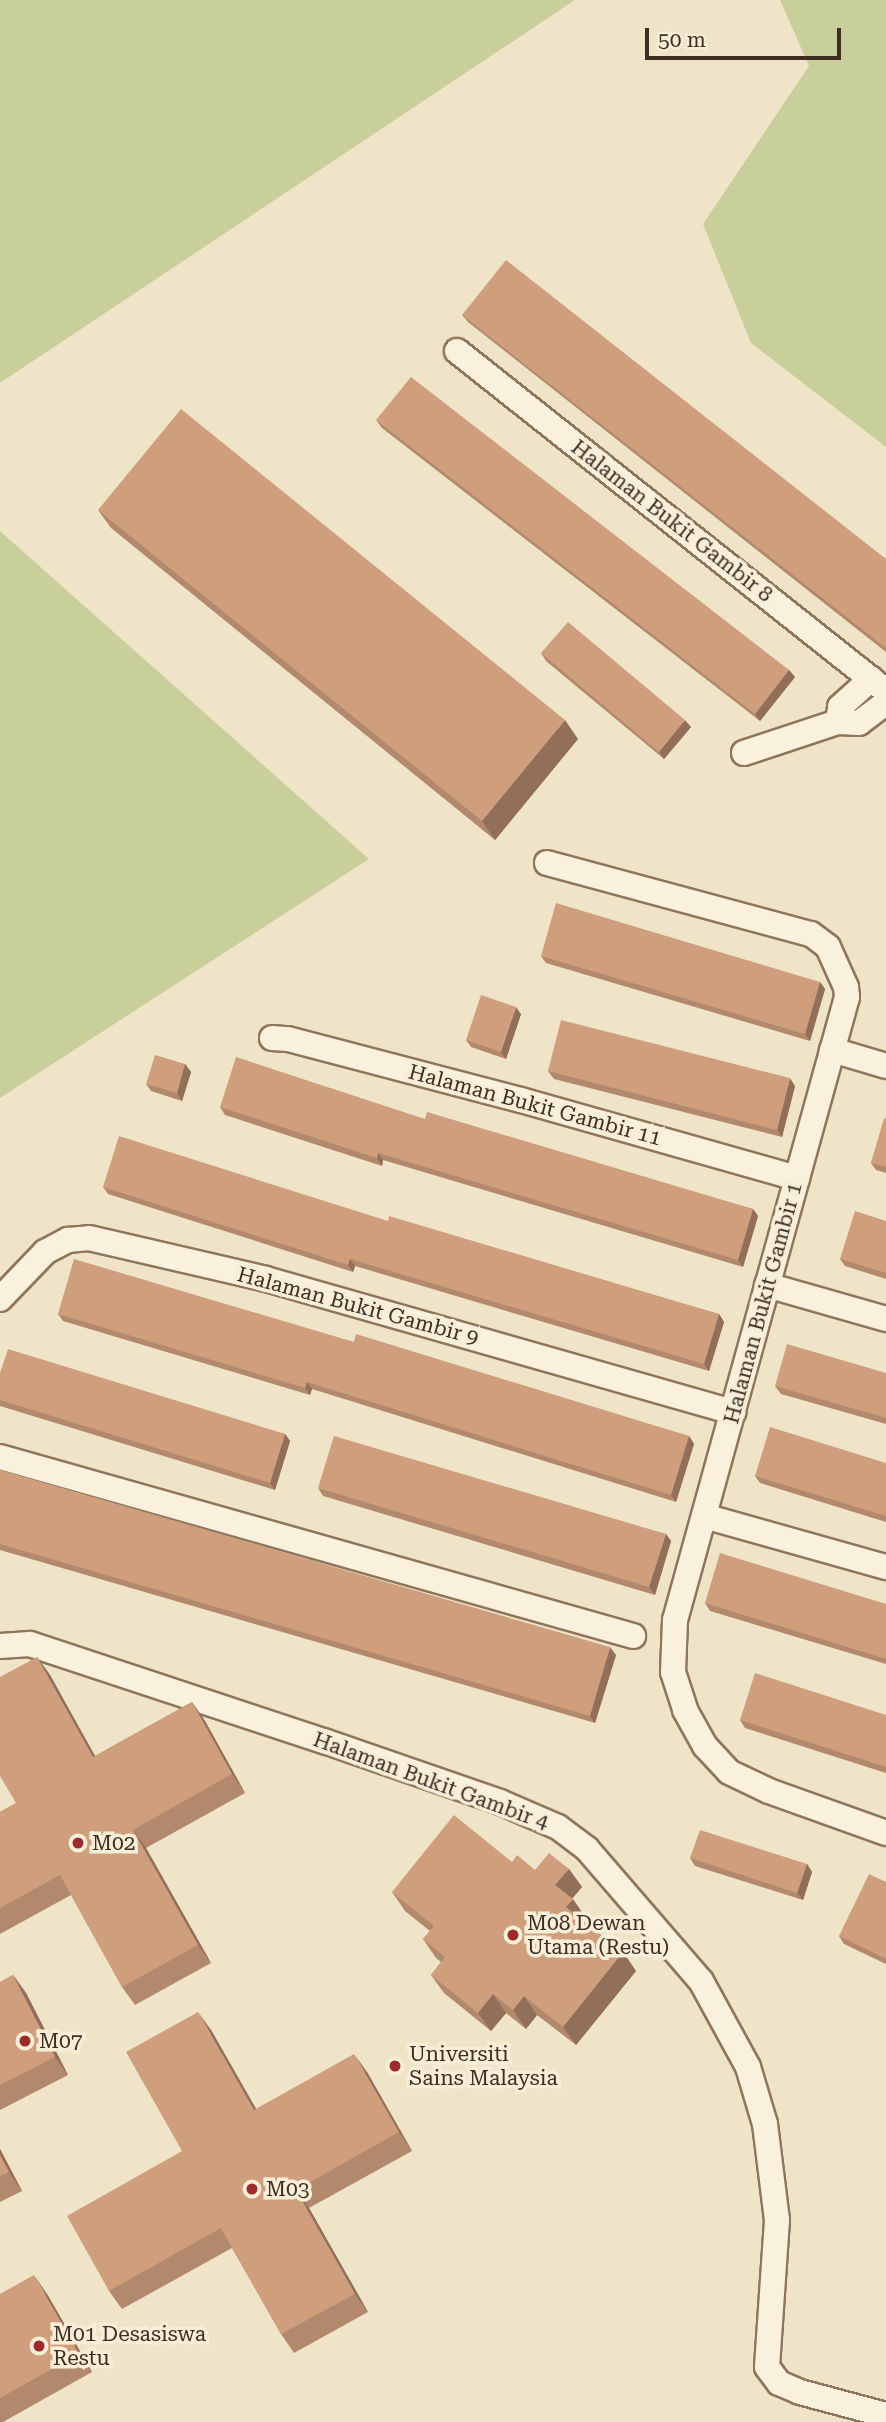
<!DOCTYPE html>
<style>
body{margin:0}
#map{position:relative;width:886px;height:2422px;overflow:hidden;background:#f0e4c8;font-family:"Roboto Serif",serif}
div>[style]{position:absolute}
.green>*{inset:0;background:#c9cf9b}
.roads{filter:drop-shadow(2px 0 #8d765c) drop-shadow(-2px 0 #8d765c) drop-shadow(0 2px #8d765c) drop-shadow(0 -2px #8d765c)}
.minor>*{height:24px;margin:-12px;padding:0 12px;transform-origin:12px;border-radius:12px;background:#faf1dc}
.wall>*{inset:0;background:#b2896c}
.shaded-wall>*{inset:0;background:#916f58}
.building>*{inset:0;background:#cf9f7d}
.dots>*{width:19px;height:19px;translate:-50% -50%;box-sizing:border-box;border:4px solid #f7eed8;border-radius:50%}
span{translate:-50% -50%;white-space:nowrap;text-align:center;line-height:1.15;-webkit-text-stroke:7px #f7eed8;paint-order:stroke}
.street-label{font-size:21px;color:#3d2e20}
.poi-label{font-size:21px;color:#3d2e20}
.left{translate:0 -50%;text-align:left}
.scale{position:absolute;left:645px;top:28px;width:196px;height:32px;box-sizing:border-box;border:4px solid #3d2e20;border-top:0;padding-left:9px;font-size:21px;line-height:24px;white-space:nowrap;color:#3d2e20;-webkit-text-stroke:5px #f7eed8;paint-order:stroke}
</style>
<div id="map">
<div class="green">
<div style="clip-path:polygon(0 0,575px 0,0 383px)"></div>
<div style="clip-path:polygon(780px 0,886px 0,886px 447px,751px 343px,703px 224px,809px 66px)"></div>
<div style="clip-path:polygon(0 531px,369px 859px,0 1098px)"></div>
</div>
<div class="roads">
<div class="minor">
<div style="left:457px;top:351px;width:547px;rotate:38.4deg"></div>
<div style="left:838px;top:722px;width:15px;rotate:-82deg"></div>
<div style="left:840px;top:707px;width:42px;rotate:-42.1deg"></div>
<div style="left:744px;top:753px;width:99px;rotate:-18.3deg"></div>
<div style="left:838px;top:722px;width:21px;rotate:3deg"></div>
<div style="left:859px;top:723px;width:34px;rotate:-37deg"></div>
<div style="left:547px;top:863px;width:273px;rotate:15.1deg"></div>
<div style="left:811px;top:934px;width:21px;rotate:37deg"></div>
<div style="left:828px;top:947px;width:44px;rotate:65.8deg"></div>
<div style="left:846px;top:987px;width:10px;rotate:84deg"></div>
<div style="left:847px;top:997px;width:646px;rotate:105.43deg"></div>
<div style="left:675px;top:1620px;width:52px;rotate:92.2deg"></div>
<div style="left:673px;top:1672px;width:40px;rotate:72deg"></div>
<div style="left:685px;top:1710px;width:41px;rotate:60.9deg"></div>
<div style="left:705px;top:1746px;width:35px;rotate:47deg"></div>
<div style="left:729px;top:1772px;width:44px;rotate:25.4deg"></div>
<div style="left:769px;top:1791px;width:124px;rotate:19.7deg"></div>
<div style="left:272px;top:1038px;width:16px;rotate:4deg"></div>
<div style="left:288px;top:1039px;width:241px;rotate:14.7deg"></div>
<div style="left:521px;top:1100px;width:287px;rotate:15.8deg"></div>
<div style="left:832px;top:1050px;width:56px;rotate:16.5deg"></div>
<div style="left:767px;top:1285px;width:124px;rotate:15.9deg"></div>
<div style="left:0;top:1299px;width:65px;rotate:-46.2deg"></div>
<div style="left:45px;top:1252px;width:26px;rotate:-28deg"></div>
<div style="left:68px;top:1240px;width:21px;rotate:-5deg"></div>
<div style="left:89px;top:1238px;width:182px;rotate:13deg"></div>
<div style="left:266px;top:1279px;width:486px;rotate:15.9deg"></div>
<div style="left:0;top:1457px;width:658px;rotate:15.79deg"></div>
<div style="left:704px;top:1516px;width:189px;rotate:15.7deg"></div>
<div style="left:0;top:1646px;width:30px;rotate:-4deg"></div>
<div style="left:30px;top:1644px;width:310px;rotate:18.3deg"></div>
<div style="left:324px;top:1741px;width:186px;rotate:19.1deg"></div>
<div style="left:500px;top:1802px;width:63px;rotate:23.3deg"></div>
<div style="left:558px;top:1827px;width:36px;rotate:37deg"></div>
<div style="left:587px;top:1849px;width:174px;rotate:49.2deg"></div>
<div style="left:701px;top:1981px;width:98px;rotate:61.3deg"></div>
<div style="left:748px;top:2067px;width:59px;rotate:73.4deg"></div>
<div style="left:765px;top:2124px;width:97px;rotate:82.9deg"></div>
<div style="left:777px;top:2220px;width:147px;rotate:93.9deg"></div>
<div style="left:767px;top:2367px;width:20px;rotate:53deg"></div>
<div style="left:779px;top:2383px;width:23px;rotate:23deg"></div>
<div style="left:800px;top:2392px;width:89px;rotate:15deg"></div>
</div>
</div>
<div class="wall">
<div style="clip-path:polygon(462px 315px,886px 559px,886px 652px,468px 322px)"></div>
<div style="clip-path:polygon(376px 420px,789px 670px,795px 677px,760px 721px,382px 428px)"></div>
<div style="clip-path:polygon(98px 510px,578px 739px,495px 840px,111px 528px)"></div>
<div style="clip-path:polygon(541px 653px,691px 727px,664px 759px,546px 661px)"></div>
<div style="clip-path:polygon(541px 956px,820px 982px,825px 989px,810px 1041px,546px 963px)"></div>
<div style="clip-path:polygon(521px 1014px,506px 1059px,471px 1047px,466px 1040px)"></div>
<div style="clip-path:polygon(185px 1064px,191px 1072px,182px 1101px,151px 1091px,146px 1084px)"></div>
<div style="clip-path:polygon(548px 1071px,795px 1086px,782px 1137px,554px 1079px)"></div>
<div style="clip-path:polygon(220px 1107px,425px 1119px,753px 1209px,758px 1216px,743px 1267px,383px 1160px,382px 1166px,225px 1115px)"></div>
<div style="clip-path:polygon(886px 1119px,886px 1173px,876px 1170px,871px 1163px)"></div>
<div style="clip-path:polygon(103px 1187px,388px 1221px,719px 1314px,724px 1322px,709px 1371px,355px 1266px,353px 1272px,108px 1194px)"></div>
<div style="clip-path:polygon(886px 1221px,886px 1279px,845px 1266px,840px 1259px)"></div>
<div style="clip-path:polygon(58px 1314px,354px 1342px,689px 1436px,694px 1444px,676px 1502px,312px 1389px,310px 1395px,63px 1321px)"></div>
<div style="clip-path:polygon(0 1373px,285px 1434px,290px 1441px,275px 1490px,0 1406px)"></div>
<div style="clip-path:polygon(886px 1373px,886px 1424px,781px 1394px,775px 1386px)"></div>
<div style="clip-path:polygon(886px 1463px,886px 1522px,760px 1483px,755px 1476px)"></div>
<div style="clip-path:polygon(0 1470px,616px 1655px,595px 1723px,0 1550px)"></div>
<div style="clip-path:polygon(318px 1488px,666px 1534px,671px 1541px,655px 1595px,323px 1496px)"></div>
<div style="clip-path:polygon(705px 1603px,886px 1604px,886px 1664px,710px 1611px)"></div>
<div style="clip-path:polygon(37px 1657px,50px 1675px,95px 1756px,192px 1702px,205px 1721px,245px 1793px,146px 1848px,211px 1963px,135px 2005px,122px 1987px,71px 1895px,0 1934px,0 1812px,16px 1803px)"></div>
<div style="clip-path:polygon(886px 1715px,886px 1773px,745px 1728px,740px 1720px)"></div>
<div style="clip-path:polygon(690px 1858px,807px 1864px,812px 1872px,803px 1900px,695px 1866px)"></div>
<div style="clip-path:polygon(512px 1862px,535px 1870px,569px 1869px,582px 1887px,572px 1899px,586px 1918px,583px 1921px,623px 1952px,636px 1971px,576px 2045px,537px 2015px,526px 2029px,506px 2013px,491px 2031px,444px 1993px,431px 1975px,441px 1962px,436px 1958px,423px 1939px,430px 1931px,405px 1911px,392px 1892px)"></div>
<div style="clip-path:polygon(886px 1882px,886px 1964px,844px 1944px,839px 1936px)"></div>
<div style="clip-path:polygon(13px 1975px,26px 1993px,68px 2075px,0 2110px,0 1982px)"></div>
<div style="clip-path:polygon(211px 2030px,256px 2109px,367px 2072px,412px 2151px,309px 2208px,368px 2312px,294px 2353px,281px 2334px,232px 2248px,122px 2309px,109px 2291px,182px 2151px)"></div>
<div style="clip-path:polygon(0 2149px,22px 2191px,0 2202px)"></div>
<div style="clip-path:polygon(0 2294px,47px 2294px,92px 2372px,3px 2422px,0 2422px)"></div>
</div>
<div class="shaded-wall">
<div style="clip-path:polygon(789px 670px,795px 677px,760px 721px,755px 714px)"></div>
<div style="clip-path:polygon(565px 720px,578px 739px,495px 840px,482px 821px)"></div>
<div style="clip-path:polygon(685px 720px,691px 727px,664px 759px,659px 752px)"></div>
<div style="clip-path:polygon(820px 982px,825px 989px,810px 1041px,805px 1034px)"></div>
<div style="clip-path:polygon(516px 1007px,521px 1014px,506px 1059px,501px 1052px)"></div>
<div style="clip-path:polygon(185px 1064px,191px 1072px,182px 1101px,177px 1093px)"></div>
<div style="clip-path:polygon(790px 1078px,795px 1086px,782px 1137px,777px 1130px)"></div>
<div style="clip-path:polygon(378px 1153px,383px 1160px,382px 1166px,377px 1158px)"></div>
<div style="clip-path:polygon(753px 1209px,758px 1216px,743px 1267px,738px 1260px)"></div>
<div style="clip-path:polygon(350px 1259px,355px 1266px,353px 1272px,348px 1265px)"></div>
<div style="clip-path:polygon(719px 1314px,724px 1322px,709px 1371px,704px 1364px)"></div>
<div style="clip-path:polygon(307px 1382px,312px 1389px,310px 1395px,305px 1388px)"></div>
<div style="clip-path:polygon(285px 1434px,290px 1441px,275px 1490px,270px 1483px)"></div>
<div style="clip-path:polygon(689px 1436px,694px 1444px,676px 1502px,671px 1495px)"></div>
<div style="clip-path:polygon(666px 1534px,671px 1541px,655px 1595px,649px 1587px)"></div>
<div style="clip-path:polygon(610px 1647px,616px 1655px,595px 1723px,590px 1716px)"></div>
<div style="clip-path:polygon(37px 1657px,50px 1675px,106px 1776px,93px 1757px)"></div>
<div style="clip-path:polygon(192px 1702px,205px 1721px,245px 1793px,232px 1774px)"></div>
<div style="clip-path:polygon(133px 1830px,146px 1848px,211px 1963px,198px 1945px)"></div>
<div style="clip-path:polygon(807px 1864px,812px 1872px,803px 1900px,797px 1893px)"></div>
<div style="clip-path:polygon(569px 1869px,582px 1887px,568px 1903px,555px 1885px)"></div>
<div style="clip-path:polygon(573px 1899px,586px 1918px,579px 1926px,566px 1907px)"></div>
<div style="clip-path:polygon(623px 1952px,636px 1971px,576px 2045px,563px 2027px)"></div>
<div style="clip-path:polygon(13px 1975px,26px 1993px,68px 2075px,55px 2057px)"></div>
<div style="clip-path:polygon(493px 1994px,506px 2013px,491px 2031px,478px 2013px)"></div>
<div style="clip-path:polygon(524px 1996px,537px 2015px,526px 2029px,513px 2010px)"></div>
<div style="clip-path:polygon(198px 2012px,211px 2030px,267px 2128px,254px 2110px)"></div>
<div style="clip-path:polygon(354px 2054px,367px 2072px,412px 2151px,399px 2132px)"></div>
<div style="clip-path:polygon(0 2149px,22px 2191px,9px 2172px,0 2155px)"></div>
<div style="clip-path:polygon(296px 2190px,309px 2208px,368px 2312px,355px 2294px)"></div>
<div style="clip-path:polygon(34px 2275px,47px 2294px,92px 2372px,79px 2354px)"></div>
</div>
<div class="building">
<div style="clip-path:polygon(506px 260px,886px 559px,886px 648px,462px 315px)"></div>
<div style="clip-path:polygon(411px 377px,789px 670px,755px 714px,376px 420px)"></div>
<div style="clip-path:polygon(181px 409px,565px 720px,482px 821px,98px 510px)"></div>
<div style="clip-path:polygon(568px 622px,685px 720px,659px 752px,541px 653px)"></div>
<div style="clip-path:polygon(556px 903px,820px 982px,805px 1034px,541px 956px)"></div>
<div style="clip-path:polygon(481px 995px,516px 1007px,501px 1052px,466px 1040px)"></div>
<div style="clip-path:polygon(561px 1020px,790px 1078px,777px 1130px,548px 1071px)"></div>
<div style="clip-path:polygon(155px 1055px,185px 1064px,177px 1093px,146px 1084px)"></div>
<div style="clip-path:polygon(236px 1057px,425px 1119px,427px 1112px,753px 1209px,738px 1260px,378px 1153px,377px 1158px,220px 1107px)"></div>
<div style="clip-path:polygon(884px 1118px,886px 1119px,886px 1167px,871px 1163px)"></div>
<div style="clip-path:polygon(119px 1136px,388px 1221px,389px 1216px,719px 1314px,704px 1364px,350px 1259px,348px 1265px,103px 1187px)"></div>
<div style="clip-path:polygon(855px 1211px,886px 1221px,886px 1273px,840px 1259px)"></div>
<div style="clip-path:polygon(74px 1259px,354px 1342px,356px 1334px,689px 1436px,671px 1495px,307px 1382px,305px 1388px,58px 1314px)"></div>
<div style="clip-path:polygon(787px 1344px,886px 1373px,886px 1418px,775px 1386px)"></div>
<div style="clip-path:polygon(8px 1349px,285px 1434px,270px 1483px,0 1400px,0 1373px)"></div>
<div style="clip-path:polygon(770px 1427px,886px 1463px,886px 1516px,755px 1476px)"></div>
<div style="clip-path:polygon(334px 1436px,666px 1534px,649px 1587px,318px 1488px)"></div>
<div style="clip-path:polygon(0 1470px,610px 1647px,590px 1716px,0 1544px)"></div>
<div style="clip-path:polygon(720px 1553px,886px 1604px,886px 1659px,705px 1603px)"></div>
<div style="clip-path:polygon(37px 1657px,93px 1757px,192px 1702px,232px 1774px,133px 1830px,198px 1945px,122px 1987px,60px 1875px,0 1908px,0 1812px,16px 1803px,0 1776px,0 1677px)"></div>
<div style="clip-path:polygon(755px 1673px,886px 1715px,886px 1767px,740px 1720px)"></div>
<div style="clip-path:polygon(454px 1815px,512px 1862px,517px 1855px,535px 1870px,549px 1853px,569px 1869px,555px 1885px,573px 1899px,566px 1907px,623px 1952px,563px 2027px,524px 1996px,513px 2010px,493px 1994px,478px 2013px,431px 1975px,445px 1957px,423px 1939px,434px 1926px,392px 1892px)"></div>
<div style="clip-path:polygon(700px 1830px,807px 1864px,797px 1893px,690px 1858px)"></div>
<div style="clip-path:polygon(869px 1874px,886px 1882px,886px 1959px,839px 1936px)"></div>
<div style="clip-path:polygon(13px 1975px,55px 2057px,0 2085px,0 1982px)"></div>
<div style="clip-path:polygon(198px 2012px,254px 2110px,354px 2054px,399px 2132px,296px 2190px,355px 2294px,281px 2334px,221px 2228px,109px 2291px,67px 2216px,182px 2151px,126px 2052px)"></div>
<div style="clip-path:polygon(0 2155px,9px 2172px,0 2176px)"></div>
<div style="clip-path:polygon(34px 2275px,79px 2354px,0 2398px,0 2294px)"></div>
</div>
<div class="dots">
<div style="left:78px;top:1843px;background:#9e2a2b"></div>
<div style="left:513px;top:1935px;background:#9e2a2b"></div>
<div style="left:25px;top:2041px;background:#9e2a2b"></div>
<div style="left:395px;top:2066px;background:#9e2a2b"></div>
<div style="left:252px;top:2189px;background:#9e2a2b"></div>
<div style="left:39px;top:2346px;background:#9e2a2b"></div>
</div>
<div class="street-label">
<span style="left:672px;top:521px;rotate:38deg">Halaman Bukit Gambir 8</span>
<span style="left:535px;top:1105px;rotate:15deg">Halaman Bukit Gambir 11</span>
<span style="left:763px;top:1303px;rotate:-75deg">Halaman Bukit Gambir 1</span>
<span style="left:358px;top:1306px;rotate:15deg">Halaman Bukit Gambir 9</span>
<span style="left:431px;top:1781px;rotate:20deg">Halaman Bukit Gambir 4</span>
</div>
<div class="poi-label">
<span class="left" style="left:92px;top:1843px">M02</span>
<span class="left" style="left:527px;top:1935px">M08 Dewan<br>Utama (Restu)</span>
<span class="left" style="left:39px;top:2041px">M07</span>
<span class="left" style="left:409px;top:2066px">Universiti<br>Sains Malaysia</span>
<span class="left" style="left:266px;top:2189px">M03</span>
<span class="left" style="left:53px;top:2346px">M01 Desasiswa<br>Restu</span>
</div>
<div class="scale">50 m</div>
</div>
